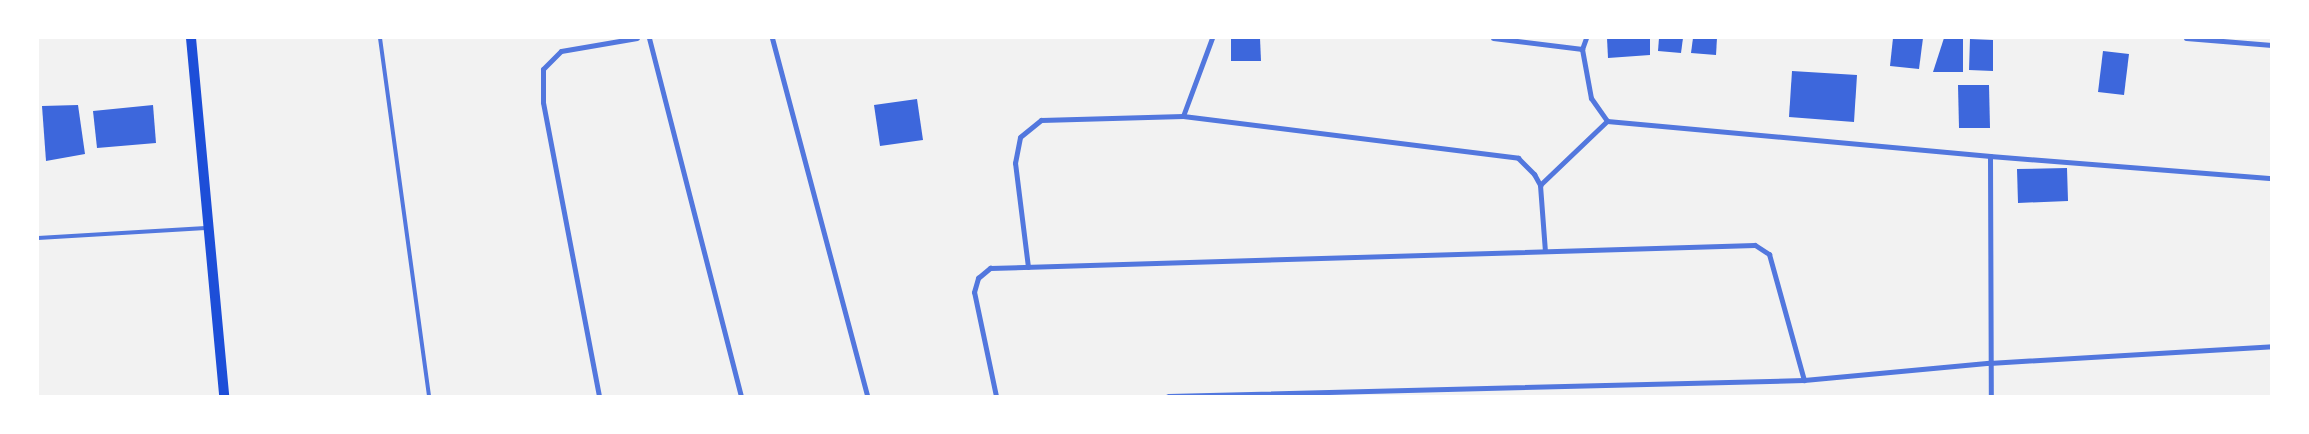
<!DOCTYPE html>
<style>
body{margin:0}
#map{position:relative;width:2309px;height:434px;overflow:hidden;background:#f2f2f2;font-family:"Golos Text",sans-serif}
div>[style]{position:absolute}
.building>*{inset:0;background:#3d67dc}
.service>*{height:4px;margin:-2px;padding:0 2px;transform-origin:2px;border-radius:2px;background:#5277de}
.minor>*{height:5px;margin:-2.5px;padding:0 2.5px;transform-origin:2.5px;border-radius:2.5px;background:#5277de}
.secondary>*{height:10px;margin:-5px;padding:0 5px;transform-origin:5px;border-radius:5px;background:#1d4ed8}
span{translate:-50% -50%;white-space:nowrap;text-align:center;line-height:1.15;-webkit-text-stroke:4px #fff;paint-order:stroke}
.frame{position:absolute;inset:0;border:39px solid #fff;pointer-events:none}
</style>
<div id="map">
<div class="building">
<div style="clip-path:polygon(1231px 38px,1260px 38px,1261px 61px,1231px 61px)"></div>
<div style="clip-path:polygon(1607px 38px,1650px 38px,1650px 55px,1608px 58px)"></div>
<div style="clip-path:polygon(1659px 38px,1683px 38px,1681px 53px,1658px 51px)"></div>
<div style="clip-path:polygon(1693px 38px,1717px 38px,1716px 55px,1691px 53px)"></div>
<div style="clip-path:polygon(1893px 38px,1923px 38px,1919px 69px,1890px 66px)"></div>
<div style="clip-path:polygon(1944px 38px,1963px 38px,1963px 72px,1933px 72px)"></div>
<div style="clip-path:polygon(1970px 39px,1993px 40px,1993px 71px,1969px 70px)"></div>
<div style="clip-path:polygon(2103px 51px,2129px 54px,2124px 95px,2098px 92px)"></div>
<div style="clip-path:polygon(1792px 71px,1857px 75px,1854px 122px,1789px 117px)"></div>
<div style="clip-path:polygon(1958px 85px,1989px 85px,1990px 128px,1959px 128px)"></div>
<div style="clip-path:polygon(917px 99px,923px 140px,880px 146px,874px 105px)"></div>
<div style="clip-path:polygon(78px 105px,85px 154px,46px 161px,42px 106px)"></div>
<div style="clip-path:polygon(153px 105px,156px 143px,97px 148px,93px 111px)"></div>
<div style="clip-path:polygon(2067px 168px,2068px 201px,2018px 203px,2017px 169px)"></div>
</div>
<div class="service">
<div style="left:380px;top:38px;width:361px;rotate:82.2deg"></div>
<div style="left:38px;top:238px;width:168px;rotate:-3.4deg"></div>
</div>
<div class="minor">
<div style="left:649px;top:38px;width:370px;rotate:75.6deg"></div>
<div style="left:772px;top:38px;width:370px;rotate:75.1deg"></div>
<div style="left:1493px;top:38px;width:90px;rotate:7deg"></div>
<div style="left:1586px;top:38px;width:12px;rotate:110deg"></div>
<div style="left:1582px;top:49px;width:50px;rotate:79.6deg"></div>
<div style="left:1591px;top:98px;width:28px;rotate:55deg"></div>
<div style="left:1607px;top:121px;width:385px;rotate:5.2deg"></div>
<div style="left:1990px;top:156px;width:283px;rotate:4.5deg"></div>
<div style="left:2186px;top:38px;width:86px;rotate:4.7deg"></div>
<div style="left:1183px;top:116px;width:83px;rotate:-69.6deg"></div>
<div style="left:1990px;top:156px;width:240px;rotate:89.8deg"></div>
<div style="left:1540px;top:185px;width:93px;rotate:-43.7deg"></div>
<div style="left:1028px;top:267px;width:105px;rotate:-97.1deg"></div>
<div style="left:1015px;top:163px;width:26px;rotate:-79deg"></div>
<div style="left:1020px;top:137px;width:27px;rotate:-39deg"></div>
<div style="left:1041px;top:120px;width:142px;rotate:-1.6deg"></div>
<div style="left:1183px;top:116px;width:338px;rotate:7.1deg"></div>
<div style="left:1518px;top:158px;width:23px;rotate:45deg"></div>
<div style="left:1534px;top:174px;width:13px;rotate:61deg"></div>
<div style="left:1540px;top:185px;width:66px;rotate:85.7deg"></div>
<div style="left:599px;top:396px;width:299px;rotate:-100.8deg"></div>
<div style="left:543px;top:102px;width:33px;rotate:-90deg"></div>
<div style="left:543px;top:69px;width:25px;rotate:-45deg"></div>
<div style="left:561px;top:51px;width:77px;rotate:-9.7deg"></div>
<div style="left:996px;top:396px;width:106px;rotate:-101.9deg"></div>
<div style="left:974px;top:292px;width:15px;rotate:-74deg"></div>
<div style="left:978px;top:278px;width:16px;rotate:-40deg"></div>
<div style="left:990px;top:268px;width:765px;rotate:-1.72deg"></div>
<div style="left:1755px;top:245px;width:17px;rotate:33deg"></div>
<div style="left:1769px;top:254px;width:131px;rotate:74.5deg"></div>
<div style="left:1168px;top:396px;width:636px;rotate:-1.44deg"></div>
<div style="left:1804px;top:380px;width:186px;rotate:-5.3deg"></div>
<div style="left:1989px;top:363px;width:284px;rotate:-3.4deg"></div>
</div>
<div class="secondary">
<div style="left:191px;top:38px;width:360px;rotate:84.7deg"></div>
</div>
<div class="frame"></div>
</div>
